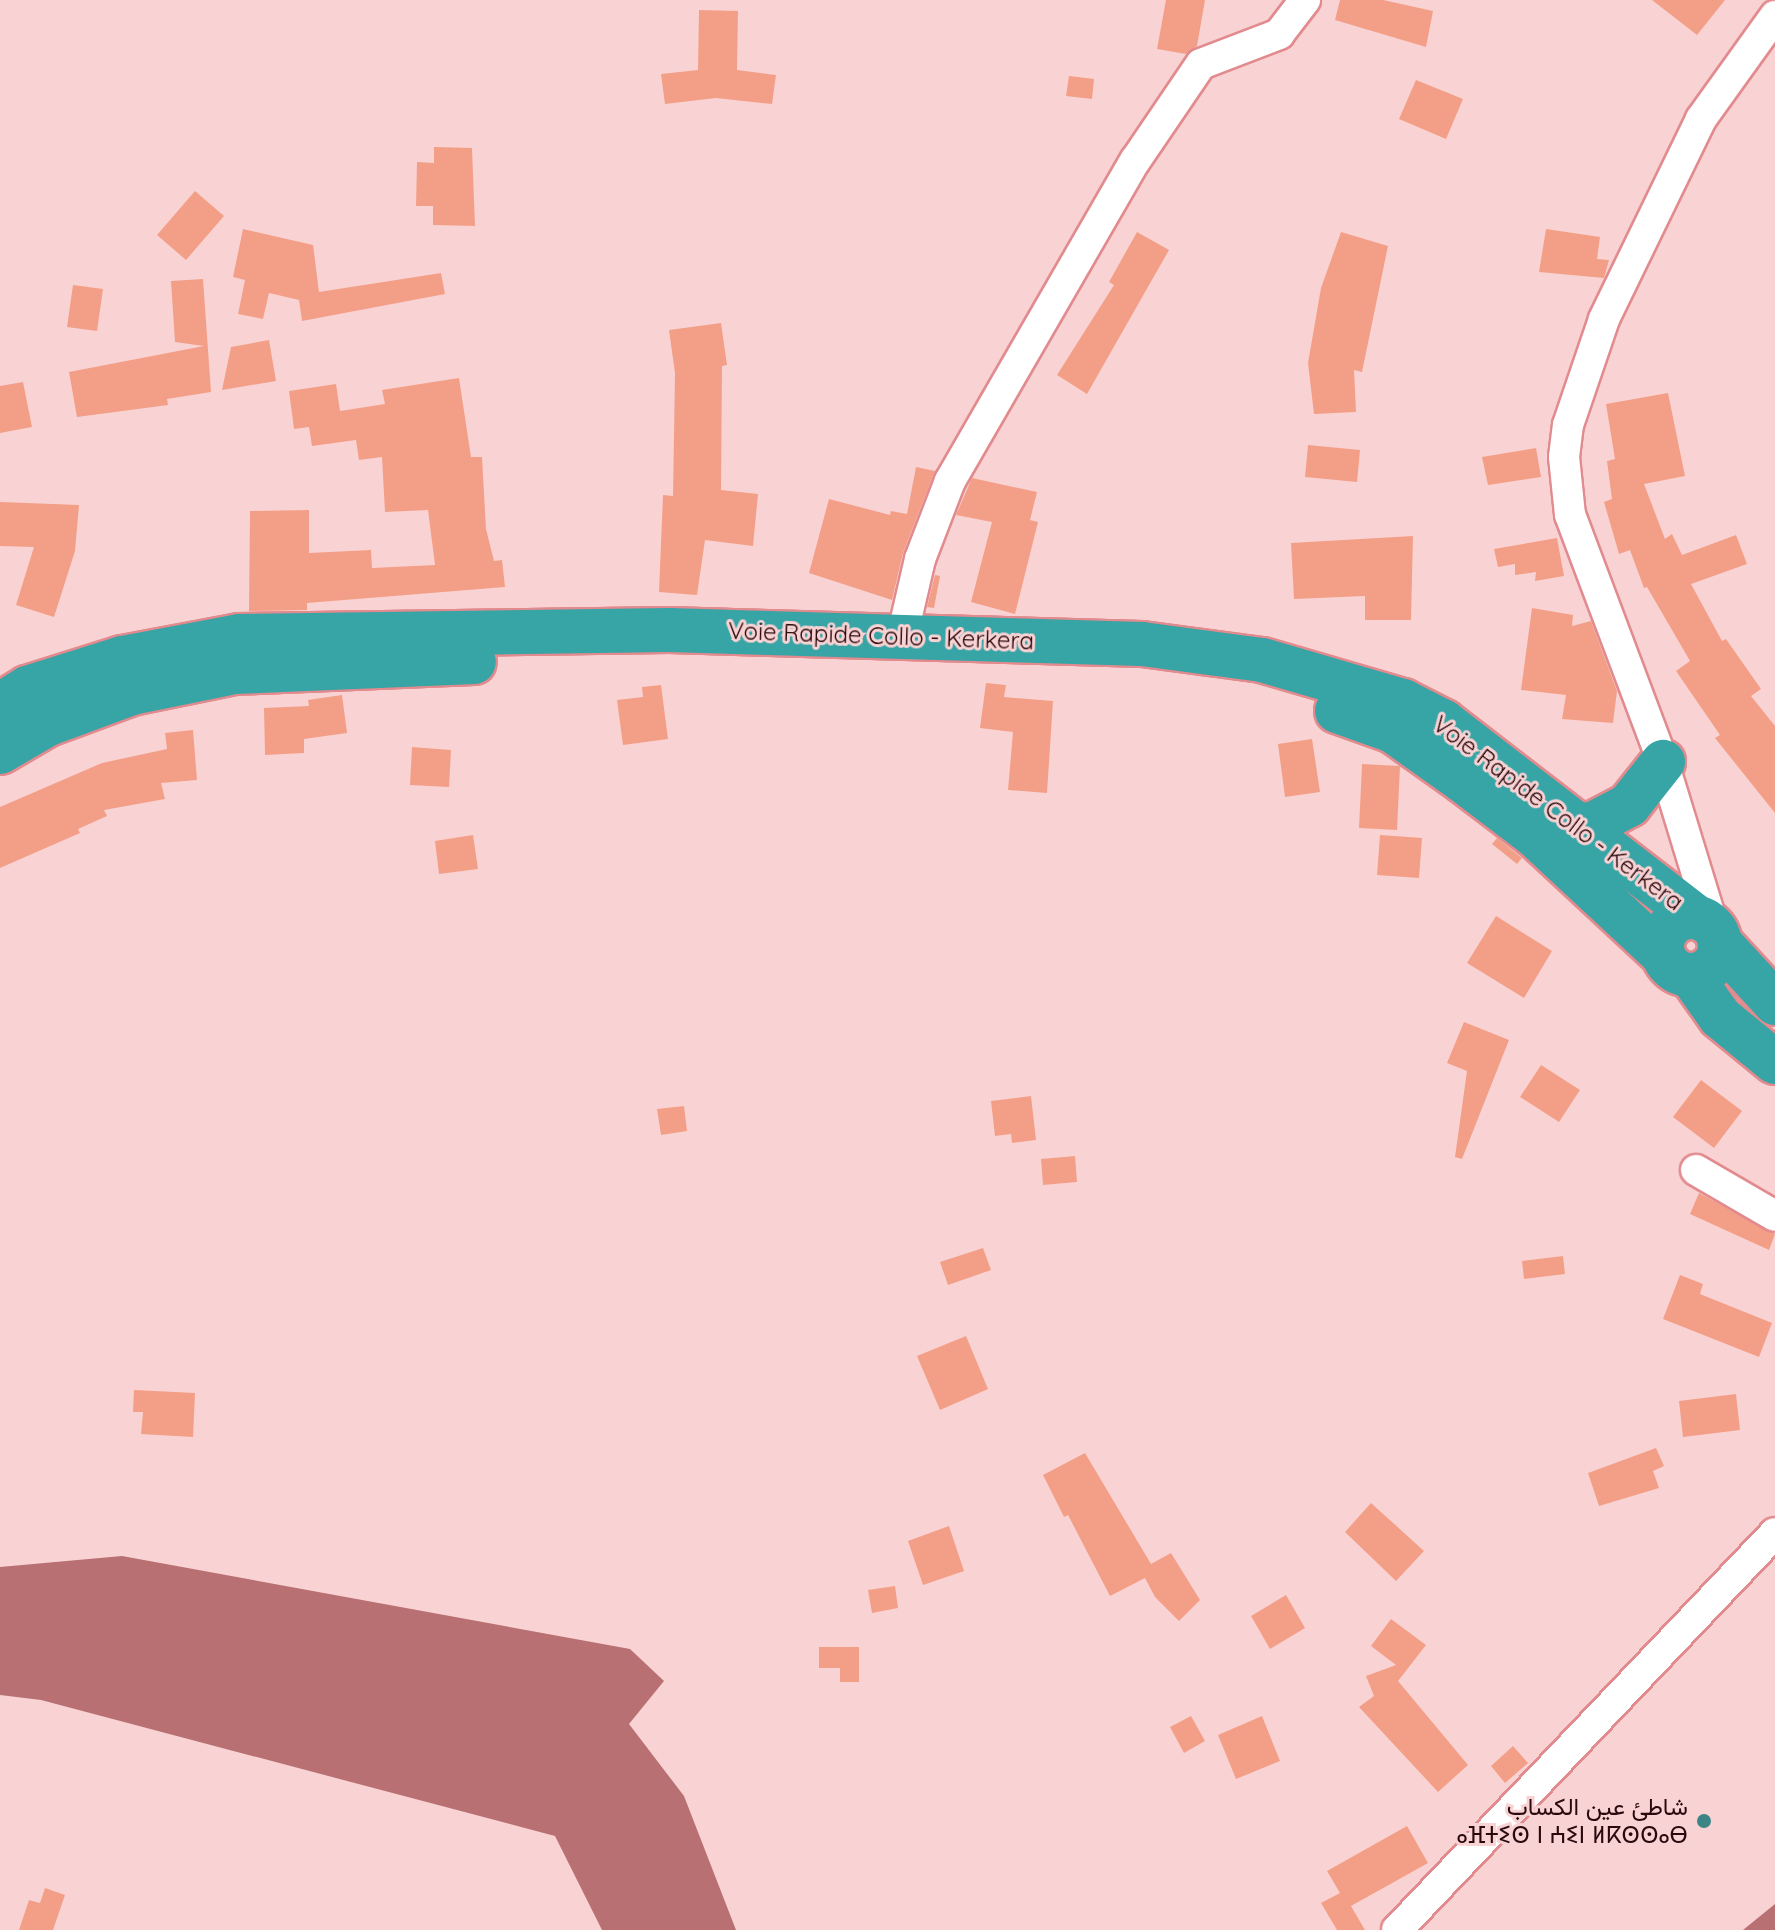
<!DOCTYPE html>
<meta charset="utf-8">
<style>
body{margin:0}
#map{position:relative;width:1775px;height:1930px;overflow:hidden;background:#f9d3d4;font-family:Quicksand,Vazirmatn,"Noto Sans Tifinagh",sans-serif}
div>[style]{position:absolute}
.water>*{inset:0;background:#b97073}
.building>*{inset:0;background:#f39f87}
.roads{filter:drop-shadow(2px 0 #e28b8f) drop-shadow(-2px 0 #e28b8f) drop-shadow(0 2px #e28b8f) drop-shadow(0 -2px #e28b8f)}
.minor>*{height:30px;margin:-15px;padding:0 15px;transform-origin:15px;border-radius:15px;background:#fff}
.highway>*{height:44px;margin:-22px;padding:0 22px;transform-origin:22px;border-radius:22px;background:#37a4a6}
.highway>.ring{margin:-22px;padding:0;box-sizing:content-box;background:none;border:44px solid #37a4a6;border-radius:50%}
.dots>*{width:22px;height:22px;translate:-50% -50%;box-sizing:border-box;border:4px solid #f9d3d4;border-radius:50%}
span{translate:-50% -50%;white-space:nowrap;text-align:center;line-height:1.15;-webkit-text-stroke:6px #f9d3d4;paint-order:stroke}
.street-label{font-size:24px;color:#29090d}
.poi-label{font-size:24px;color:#29090d}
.right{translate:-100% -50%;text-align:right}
</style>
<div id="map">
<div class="water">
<div style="clip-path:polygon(122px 1556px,630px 1649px,664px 1681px,629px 1724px,684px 1796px,736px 1930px,602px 1930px,555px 1836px,41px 1700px,0 1695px,0 1567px)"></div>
<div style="clip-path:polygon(1775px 1904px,1775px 1930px,1743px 1930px)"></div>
</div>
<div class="building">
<div style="clip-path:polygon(1166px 0,1205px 0,1197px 46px,1186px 54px,1157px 49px)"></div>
<div style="clip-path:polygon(1340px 0,1383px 0,1433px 11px,1426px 47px,1335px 20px)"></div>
<div style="clip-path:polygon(1652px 0,1725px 0,1697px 35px)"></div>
<div style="clip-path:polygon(699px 10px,738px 11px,737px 70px,776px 75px,772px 104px,716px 98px,665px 104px,661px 74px,698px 70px)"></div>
<div style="clip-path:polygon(1069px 76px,1094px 79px,1092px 99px,1066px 96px)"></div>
<div style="clip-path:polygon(1416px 80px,1463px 99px,1446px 139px,1399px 119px)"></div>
<div style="clip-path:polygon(434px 147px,472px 148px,475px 226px,433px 225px,433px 206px,416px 206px,417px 162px,434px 163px)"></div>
<div style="clip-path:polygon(195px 191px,224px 216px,186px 260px,157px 235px)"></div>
<div style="clip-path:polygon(243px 229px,313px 245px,319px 292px,441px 273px,445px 294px,302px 321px,299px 300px,269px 293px,263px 319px,238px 314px,245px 280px,233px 277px)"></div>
<div style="clip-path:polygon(1546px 229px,1600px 237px,1597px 259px,1609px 260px,1604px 278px,1539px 272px)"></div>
<div style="clip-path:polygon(1137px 232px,1169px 250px,1087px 394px,1057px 375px,1114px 285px,1109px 282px)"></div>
<div style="clip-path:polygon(1341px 232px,1388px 246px,1362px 372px,1354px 370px,1356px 412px,1314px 414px,1308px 363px,1321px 288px)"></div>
<div style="clip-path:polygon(203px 279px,211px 392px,167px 399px,168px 405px,77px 417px,69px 372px,204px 346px,175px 342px,171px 281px)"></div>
<div style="clip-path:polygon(73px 285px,103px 289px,97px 331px,67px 327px)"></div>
<div style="clip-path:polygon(721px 323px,727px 365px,722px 366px,721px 490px,758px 494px,753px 546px,705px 540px,697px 595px,659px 592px,663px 495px,673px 496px,675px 373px,669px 330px)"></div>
<div style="clip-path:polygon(269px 340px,276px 381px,222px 390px,231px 347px)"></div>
<div style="clip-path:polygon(459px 378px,471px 457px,482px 457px,486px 529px,494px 561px,502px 560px,505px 587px,307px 603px,307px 610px,249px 611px,250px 511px,309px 510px,309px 553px,371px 550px,372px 568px,435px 565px,428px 510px,385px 512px,382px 457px,359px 460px,356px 440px,312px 446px,309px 427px,294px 429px,289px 391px,336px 384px,340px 411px,385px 404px,382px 390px)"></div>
<div style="clip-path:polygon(23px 382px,32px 427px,0 433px,0 386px)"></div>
<div style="clip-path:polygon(1668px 393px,1685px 476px,1644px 484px,1665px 539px,1672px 534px,1682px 555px,1736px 535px,1747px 564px,1691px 584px,1722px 641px,1726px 639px,1761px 689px,1751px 696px,1775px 726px,1775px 813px,1715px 738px,1720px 735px,1676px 671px,1690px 661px,1647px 587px,1644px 588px,1630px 550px,1619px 554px,1604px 502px,1612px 499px,1607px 461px,1615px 459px,1606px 404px)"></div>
<div style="clip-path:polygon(1308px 445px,1360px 450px,1357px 482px,1305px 477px)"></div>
<div style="clip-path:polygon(1536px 448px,1541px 477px,1488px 485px,1482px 457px)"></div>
<div style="clip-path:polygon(916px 467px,935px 471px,903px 553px,892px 600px,809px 573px,829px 499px,890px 515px,891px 511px,907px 514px)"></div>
<div style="clip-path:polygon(972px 478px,1037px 492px,1030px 520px,1038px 522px,1015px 614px,971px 602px,992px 522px,956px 515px)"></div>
<div style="clip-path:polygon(0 502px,79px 505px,75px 551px,54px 617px,16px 605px,34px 547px,0 546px)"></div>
<div style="clip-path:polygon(1413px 536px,1411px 620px,1365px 620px,1365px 596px,1294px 599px,1291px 543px)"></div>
<div style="clip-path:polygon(1557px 538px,1564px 576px,1535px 581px,1536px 572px,1515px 575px,1515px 564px,1498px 567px,1494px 549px)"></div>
<div style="clip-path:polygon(935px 575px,940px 576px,934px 608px,927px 607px)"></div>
<div style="clip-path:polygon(1532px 608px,1573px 615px,1572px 626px,1591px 621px,1617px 691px,1613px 723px,1562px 719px,1566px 695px,1521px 690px)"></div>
<div style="clip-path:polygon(986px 683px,1006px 685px,1004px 697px,1053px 701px,1047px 793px,1008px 790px,1013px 732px,980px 728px)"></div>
<div style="clip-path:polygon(661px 685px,668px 739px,623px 745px,617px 700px,643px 697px,642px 687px)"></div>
<div style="clip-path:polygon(342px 695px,347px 733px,304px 739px,304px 753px,265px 755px,264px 708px,309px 706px,308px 700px)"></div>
<div style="clip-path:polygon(193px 730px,197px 780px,161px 783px,165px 799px,104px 810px,107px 816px,78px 829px,80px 833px,0 868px,0 807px,102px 763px,167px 749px,165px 733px)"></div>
<div style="clip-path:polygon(1312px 739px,1320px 792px,1285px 797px,1278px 744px)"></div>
<div style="clip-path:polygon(412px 747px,451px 750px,449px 787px,410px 785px)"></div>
<div style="clip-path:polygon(1362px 764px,1400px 766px,1397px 830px,1359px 828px)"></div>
<div style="clip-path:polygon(473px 835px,478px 869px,439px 874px,435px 841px)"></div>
<div style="clip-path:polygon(1380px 835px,1422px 838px,1419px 878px,1377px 875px)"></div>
<div style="clip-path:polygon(1497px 838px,1522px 858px,1517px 864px,1492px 844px)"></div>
<div style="clip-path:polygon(1496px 916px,1552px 951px,1524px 998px,1467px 963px)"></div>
<div style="clip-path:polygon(1464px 1022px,1509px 1040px,1462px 1159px,1455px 1157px,1467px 1071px,1447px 1063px)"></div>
<div style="clip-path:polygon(1541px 1065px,1580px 1090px,1559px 1122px,1520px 1097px)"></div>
<div style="clip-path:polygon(1701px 1080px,1742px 1111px,1714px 1148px,1673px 1117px)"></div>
<div style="clip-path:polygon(1031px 1096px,1036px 1140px,1012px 1143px,1011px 1134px,995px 1136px,991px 1101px)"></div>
<div style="clip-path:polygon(684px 1106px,687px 1131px,661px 1135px,657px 1109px)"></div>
<div style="clip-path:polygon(1075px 1156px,1077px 1182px,1043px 1185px,1041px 1159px)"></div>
<div style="clip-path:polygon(1699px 1193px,1775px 1234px,1769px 1250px,1690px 1214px)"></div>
<div style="clip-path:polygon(983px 1248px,991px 1270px,948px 1285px,940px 1262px)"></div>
<div style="clip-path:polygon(1563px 1256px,1565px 1274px,1524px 1279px,1522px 1261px)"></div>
<div style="clip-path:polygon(1680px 1275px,1703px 1284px,1700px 1294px,1772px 1323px,1759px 1357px,1663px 1319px)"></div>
<div style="clip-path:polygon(966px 1336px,988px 1389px,940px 1410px,917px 1356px)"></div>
<div style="clip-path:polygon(134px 1390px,195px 1393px,193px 1437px,141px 1434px,143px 1412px,133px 1412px)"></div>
<div style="clip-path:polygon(1736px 1394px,1740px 1430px,1683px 1437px,1679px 1401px)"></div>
<div style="clip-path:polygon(1656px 1448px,1664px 1466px,1653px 1471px,1659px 1488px,1599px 1506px,1588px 1473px)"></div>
<div style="clip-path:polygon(1085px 1453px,1151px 1564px,1171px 1553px,1200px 1600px,1179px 1621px,1155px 1597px,1145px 1578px,1110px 1596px,1068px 1515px,1064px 1517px,1043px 1475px)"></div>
<div style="clip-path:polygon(1371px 1503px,1424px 1551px,1396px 1581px,1345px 1532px)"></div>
<div style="clip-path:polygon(949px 1526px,964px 1571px,923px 1585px,908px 1541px)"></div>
<div style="clip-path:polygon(895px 1586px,898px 1608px,872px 1613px,868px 1590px)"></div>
<div style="clip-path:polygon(1286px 1595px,1305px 1628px,1270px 1649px,1251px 1616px)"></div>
<div style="clip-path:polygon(1391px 1619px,1426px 1645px,1398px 1681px,1468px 1765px,1438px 1792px,1359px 1707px,1374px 1696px,1366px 1676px,1396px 1665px,1371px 1646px)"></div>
<div style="clip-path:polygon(819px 1647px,859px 1647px,859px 1682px,840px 1682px,840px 1668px,819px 1668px)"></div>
<div style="clip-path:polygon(1191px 1716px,1205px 1741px,1184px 1753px,1170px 1727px)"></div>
<div style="clip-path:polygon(1262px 1716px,1280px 1761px,1236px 1779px,1218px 1735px)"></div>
<div style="clip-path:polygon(1513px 1746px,1528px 1763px,1505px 1783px,1491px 1766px)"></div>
<div style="clip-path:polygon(1407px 1826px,1428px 1863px,1351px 1906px,1365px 1930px,1337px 1930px,1321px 1903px,1340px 1893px,1327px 1871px)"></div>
<div style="clip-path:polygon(45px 1888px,65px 1895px,53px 1930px,19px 1930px,29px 1900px,40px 1903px)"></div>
</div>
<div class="roads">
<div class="minor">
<div style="left:902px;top:637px;width:80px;rotate:-77deg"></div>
<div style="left:920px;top:559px;width:84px;rotate:-69deg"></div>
<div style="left:950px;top:481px;width:370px;rotate:-60deg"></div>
<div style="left:1135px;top:161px;width:117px;rotate:-55.8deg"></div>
<div style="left:1201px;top:64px;width:84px;rotate:-21deg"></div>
<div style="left:1279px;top:34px;width:43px;rotate:-52.6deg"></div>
<div style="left:1713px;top:926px;width:171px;rotate:-107deg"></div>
<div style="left:1663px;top:762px;width:264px;rotate:-110.6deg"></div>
<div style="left:1570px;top:515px;width:58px;rotate:-95.9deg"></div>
<div style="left:1564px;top:457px;width:32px;rotate:-83deg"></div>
<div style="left:1568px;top:425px;width:112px;rotate:-71.2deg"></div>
<div style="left:1604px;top:319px;width:222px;rotate:-64.1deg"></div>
<div style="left:1701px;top:119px;width:127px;rotate:-54.3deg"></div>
<div style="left:1696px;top:1170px;width:91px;rotate:30.2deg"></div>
<div style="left:1397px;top:1930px;width:548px;rotate:-46.4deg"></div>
</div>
<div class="highway">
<div style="left:0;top:705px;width:32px;rotate:-32deg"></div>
<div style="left:27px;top:688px;width:100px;rotate:-17.5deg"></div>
<div style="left:122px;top:658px;width:119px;rotate:-10.6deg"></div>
<div style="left:239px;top:636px;width:430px;rotate:-0.8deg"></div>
<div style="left:669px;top:630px;width:473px;rotate:1.7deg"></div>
<div style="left:1142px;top:644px;width:121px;rotate:7.6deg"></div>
<div style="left:1262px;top:660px;width:147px;rotate:16.2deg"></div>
<div style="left:1403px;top:701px;width:46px;rotate:27.1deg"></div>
<div style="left:1444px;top:722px;width:319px;rotate:37.7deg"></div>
<div style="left:1337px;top:711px;width:59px;rotate:19.7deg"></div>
<div style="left:1393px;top:731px;width:86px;rotate:35.5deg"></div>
<div style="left:1463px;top:781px;width:88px;rotate:37.1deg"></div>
<div style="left:1533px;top:834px;width:176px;rotate:42.9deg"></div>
<div style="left:0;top:752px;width:56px;rotate:-30.3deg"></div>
<div style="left:48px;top:724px;width:90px;rotate:-20.3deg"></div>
<div style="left:132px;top:693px;width:105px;rotate:-11.5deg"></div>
<div style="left:235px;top:672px;width:239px;rotate:-2.4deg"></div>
<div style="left:1579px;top:825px;width:14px;rotate:-4deg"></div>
<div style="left:1593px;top:824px;width:41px;rotate:-27.8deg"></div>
<div style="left:1629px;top:805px;width:55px;rotate:-51.7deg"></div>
<div class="ring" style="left:1662px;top:917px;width:14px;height:14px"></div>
<div style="left:1721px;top:944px;width:80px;rotate:47.5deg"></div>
<div style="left:1691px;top:976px;width:50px;rotate:54.7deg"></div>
<div style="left:1720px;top:1017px;width:71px;rotate:39.3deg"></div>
</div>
</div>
<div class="dots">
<div style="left:1704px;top:1821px;background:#3c8485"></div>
</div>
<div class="street-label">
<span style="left:881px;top:636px;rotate:2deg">Voie Rapide Collo - Kerkera</span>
<span style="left:1558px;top:813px;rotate:37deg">Voie Rapide Collo - Kerkera</span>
</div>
<div class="poi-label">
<span class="right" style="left:1688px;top:1821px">شاطئ عين الكساب<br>ⴰⴼⵜⵉⵙ ⵏ ⵄⵉⵏ ⵍⴽⵙⵙⴰⴱ</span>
</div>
</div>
